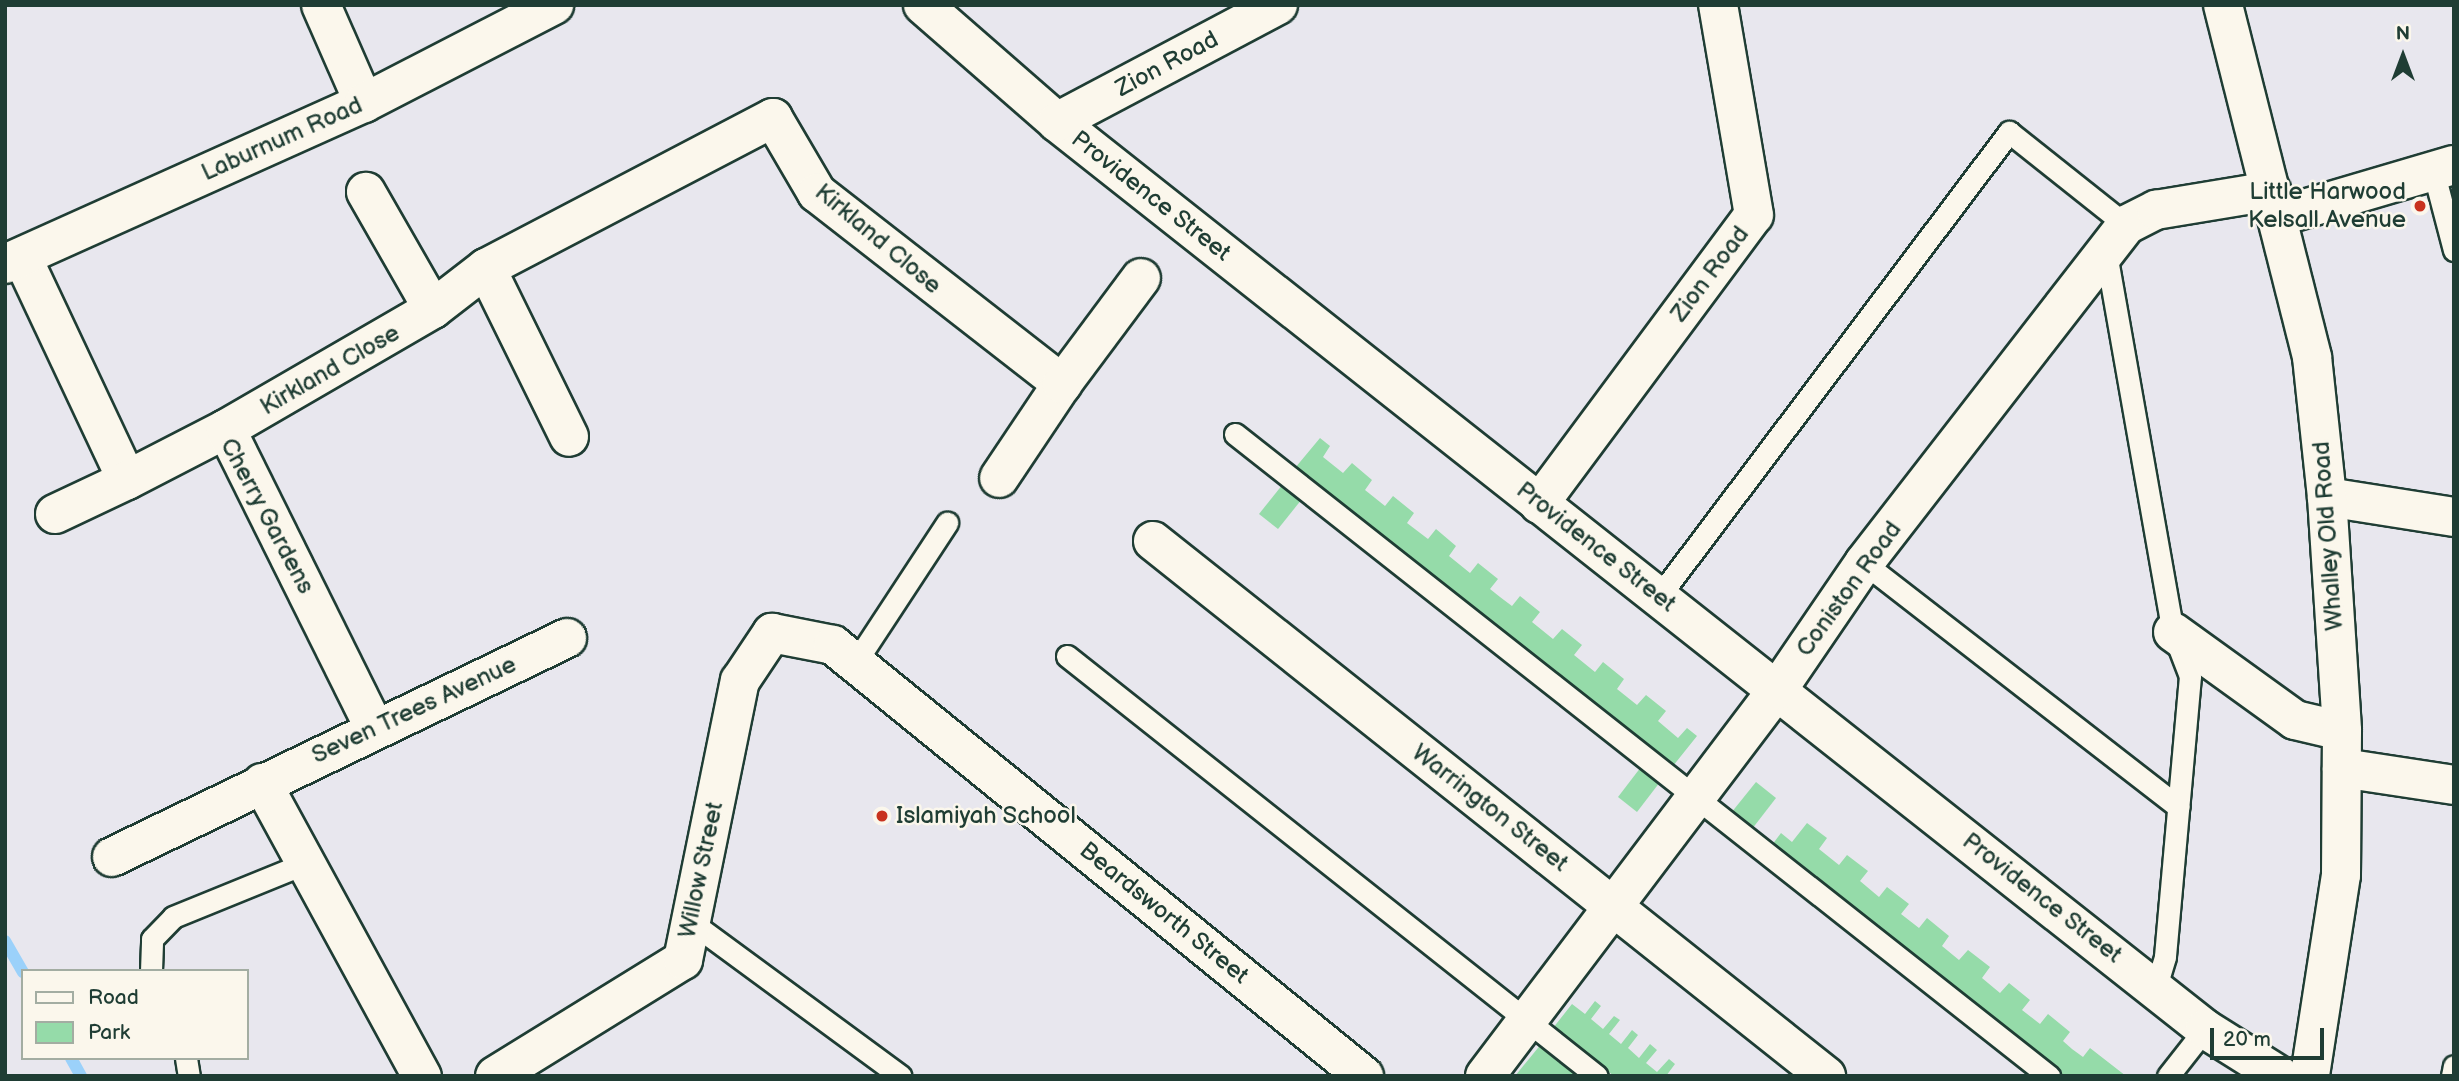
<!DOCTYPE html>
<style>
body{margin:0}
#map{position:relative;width:2459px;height:1081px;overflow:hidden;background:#e8e7ee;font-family:"Balsamiq Sans",sans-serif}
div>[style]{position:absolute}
.green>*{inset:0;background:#95dba9}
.stream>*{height:12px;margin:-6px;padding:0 6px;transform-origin:6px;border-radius:6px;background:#9bd1fa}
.roads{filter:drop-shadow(2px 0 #1f3d34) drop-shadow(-2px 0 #1f3d34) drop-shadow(0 2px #1f3d34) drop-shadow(0 -2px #1f3d34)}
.lane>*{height:21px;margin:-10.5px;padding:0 10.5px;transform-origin:10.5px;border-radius:10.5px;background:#fbf7ec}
.street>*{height:38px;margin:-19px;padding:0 19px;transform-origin:19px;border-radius:19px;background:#fbf7ec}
.secondary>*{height:38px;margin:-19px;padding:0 19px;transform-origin:19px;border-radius:19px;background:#fbf7ec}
.dots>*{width:19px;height:19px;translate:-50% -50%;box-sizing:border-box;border:4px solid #fbf7ec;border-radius:50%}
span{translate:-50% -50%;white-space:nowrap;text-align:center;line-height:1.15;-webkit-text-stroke:5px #fbf7ec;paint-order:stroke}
.street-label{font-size:24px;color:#1f3d34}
.poi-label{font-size:24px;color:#1f3d34}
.right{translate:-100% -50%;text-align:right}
.left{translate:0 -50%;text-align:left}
.frame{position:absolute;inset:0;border:7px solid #1f3d34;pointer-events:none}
.legend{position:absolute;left:21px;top:969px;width:228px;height:91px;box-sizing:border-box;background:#fbf7ec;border:2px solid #a3ada2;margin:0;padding:9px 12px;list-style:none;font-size:21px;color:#1f3d34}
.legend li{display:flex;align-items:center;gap:14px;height:35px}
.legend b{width:35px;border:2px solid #a3ada2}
.north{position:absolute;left:2368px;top:21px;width:70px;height:70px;-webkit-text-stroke:5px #fbf7ec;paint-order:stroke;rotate:0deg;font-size:19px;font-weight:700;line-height:28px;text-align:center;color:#1f3d34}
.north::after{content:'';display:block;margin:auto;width:24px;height:32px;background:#1f3d34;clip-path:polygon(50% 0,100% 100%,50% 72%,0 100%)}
.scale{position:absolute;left:2210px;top:1028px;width:114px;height:32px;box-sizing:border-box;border:4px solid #1f3d34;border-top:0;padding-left:9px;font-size:21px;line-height:24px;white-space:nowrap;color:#1f3d34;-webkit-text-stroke:5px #fbf7ec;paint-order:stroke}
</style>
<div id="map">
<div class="green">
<div style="clip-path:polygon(1320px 438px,1330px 446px,1323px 457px,1343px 473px,1352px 463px,1372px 480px,1365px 490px,1385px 506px,1393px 496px,1414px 513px,1407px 523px,1428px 539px,1436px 529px,1456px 546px,1449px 556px,1470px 573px,1478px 563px,1498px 579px,1490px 589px,1500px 597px,1512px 606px,1520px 596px,1540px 612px,1532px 622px,1553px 639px,1562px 629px,1582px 645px,1574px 655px,1595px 672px,1603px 662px,1624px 679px,1617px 689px,1637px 705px,1646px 695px,1666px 711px,1658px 721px,1678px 738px,1687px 728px,1697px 736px,1673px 766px,1295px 468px)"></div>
<div style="clip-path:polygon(1283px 484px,1302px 499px,1278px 529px,1259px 514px)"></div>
<div style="clip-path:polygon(1641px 767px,1660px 782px,1637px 812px,1618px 797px)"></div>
<div style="clip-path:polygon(1756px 782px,1776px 798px,1752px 829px,1731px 813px)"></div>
<div style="clip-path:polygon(1807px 823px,1827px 838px,1819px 849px,1839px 865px,1847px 855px,1868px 871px,1860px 881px,1879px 897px,1887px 887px,1909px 904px,1901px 914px,1919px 928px,1927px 918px,1949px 936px,1942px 946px,1959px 960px,1968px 950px,1990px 967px,1982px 978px,2000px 993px,2009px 983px,2030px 1000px,2022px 1010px,2040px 1024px,2048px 1014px,2070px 1032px,2063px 1041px,2072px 1049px,2083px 1057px,2090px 1048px,2126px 1076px,2064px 1076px,1772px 845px,1781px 833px,1792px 842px)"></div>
<div style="clip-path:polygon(1595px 1001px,1601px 1006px,1591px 1019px,1603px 1029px,1614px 1016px,1620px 1020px,1609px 1034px,1621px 1044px,1632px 1030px,1638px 1035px,1628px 1048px,1639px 1058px,1650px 1044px,1657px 1050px,1646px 1063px,1657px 1072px,1669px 1059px,1675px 1064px,1666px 1076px,1614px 1076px,1553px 1028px,1572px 1004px,1585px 1014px)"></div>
<div style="clip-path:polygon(1542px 1043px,1584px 1076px,1515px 1076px)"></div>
</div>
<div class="stream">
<div style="left:5px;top:941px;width:36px;rotate:60deg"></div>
<div style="left:71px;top:1058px;width:21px;rotate:61deg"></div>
</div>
<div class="roads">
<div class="lane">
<div style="left:2433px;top:170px;width:83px;rotate:75.3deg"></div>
<div style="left:2106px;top:253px;width:385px;rotate:80deg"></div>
<div style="left:2173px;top:632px;width:47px;rotate:68.9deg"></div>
<div style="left:2190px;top:676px;width:282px;rotate:95.1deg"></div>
<div style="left:2165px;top:957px;width:31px;rotate:107deg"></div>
<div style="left:1235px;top:434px;width:1037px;rotate:38.26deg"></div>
<div style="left:1864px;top:563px;width:398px;rotate:37.8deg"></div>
<div style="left:1660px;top:595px;width:580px;rotate:-52.99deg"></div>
<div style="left:2009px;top:132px;width:149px;rotate:38.5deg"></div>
<div style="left:1067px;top:656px;width:676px;rotate:38.4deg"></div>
<div style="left:855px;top:663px;width:168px;rotate:-56.7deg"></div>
<div style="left:691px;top:922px;width:260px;rotate:36.3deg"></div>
<div style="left:151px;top:971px;width:32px;rotate:-88deg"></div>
<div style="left:152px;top:939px;width:30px;rotate:-46deg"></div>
<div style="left:173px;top:917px;width:144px;rotate:-22.1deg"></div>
<div style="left:186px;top:1058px;width:18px;rotate:81deg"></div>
<div style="left:2168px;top:1076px;width:60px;rotate:-51.8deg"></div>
<div style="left:2452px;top:1076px;width:10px;rotate:-79deg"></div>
</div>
<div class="street">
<div style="left:321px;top:5px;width:107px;rotate:66.3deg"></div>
<div style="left:923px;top:5px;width:178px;rotate:41.1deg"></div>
<div style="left:1057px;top:122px;width:1463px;rotate:38.31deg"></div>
<div style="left:2205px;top:1029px;width:89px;rotate:32.1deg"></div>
<div style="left:1057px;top:122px;width:250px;rotate:-27.9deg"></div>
<div style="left:2277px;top:217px;width:184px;rotate:-16.4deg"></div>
<div style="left:22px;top:257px;width:246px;rotate:64.8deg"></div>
<div style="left:127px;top:480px;width:111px;rotate:-27.3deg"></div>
<div style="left:226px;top:429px;width:335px;rotate:63.6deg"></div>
<div style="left:5px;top:264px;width:393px;rotate:-24.2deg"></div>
<div style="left:364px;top:103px;width:214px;rotate:-27.3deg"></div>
<div style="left:486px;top:268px;width:188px;rotate:63.8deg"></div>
<div style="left:433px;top:309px;width:67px;rotate:-37.7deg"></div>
<div style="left:486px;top:268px;width:324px;rotate:-27.6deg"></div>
<div style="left:773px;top:118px;width:87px;rotate:59.6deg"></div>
<div style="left:817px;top:193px;width:311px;rotate:37.9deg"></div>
<div style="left:1062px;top:384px;width:113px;rotate:123.8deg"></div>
<div style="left:1062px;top:384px;width:132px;rotate:-53.3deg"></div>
<div style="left:226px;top:429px;width:239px;rotate:-30.1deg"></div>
<div style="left:433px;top:309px;width:135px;rotate:-119.8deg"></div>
<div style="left:2327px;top:497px;width:129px;rotate:8.9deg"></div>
<div style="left:1539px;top:504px;width:360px;rotate:-53.4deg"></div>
<div style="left:1754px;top:215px;width:213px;rotate:-99.7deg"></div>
<div style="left:55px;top:514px;width:80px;rotate:-25.3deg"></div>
<div style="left:1153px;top:541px;width:860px;rotate:38.48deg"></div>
<div style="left:2173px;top:632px;width:150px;rotate:35.8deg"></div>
<div style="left:2295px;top:720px;width:48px;rotate:13.2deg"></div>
<div style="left:2342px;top:768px;width:113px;rotate:8.6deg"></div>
<div style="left:262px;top:783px;width:334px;rotate:61.4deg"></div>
<div style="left:112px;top:857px;width:505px;rotate:-25.7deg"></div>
<div style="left:495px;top:1076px;width:221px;rotate:-31.7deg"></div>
<div style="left:683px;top:960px;width:285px;rotate:-78.5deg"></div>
<div style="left:740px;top:681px;width:58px;rotate:-56.3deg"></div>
<div style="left:772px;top:633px;width:62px;rotate:11.1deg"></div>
<div style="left:833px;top:645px;width:684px;rotate:39.07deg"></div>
<div style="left:1485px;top:1076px;width:485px;rotate:-52.9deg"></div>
<div style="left:1778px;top:689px;width:153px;rotate:-55.7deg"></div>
<div style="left:1864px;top:563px;width:428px;rotate:-52.2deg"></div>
<div style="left:2126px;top:225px;width:34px;rotate:-27deg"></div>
<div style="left:2156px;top:210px;width:117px;rotate:-9.4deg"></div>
</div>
<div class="secondary">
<div style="left:2223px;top:5px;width:363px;rotate:75.8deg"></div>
<div style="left:2312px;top:357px;width:141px;rotate:83.9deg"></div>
<div style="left:2327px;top:497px;width:234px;rotate:86.3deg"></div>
<div style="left:2342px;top:731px;width:144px;rotate:90.4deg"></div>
<div style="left:2341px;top:875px;width:203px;rotate:98.8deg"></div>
</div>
</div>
<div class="dots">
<div style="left:2420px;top:206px;background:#c8321e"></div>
<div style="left:882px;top:816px;background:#c8321e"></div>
</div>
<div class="street-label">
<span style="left:1167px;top:64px;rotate:-28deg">Zion Road</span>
<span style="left:282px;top:139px;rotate:-24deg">Laburnum Road</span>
<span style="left:1151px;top:196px;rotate:38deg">Providence Street</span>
<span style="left:878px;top:239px;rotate:40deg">Kirkland Close</span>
<span style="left:1710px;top:274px;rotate:-53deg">Zion Road</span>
<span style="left:330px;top:370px;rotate:-30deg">Kirkland Close</span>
<span style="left:267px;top:516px;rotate:62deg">Cherry Gardens</span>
<span style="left:2328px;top:536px;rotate:-94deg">Whalley Old Road</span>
<span style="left:1596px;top:547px;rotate:38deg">Providence Street</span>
<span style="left:1849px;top:589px;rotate:-54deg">Coniston Road</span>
<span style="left:414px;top:710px;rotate:-25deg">Seven Trees Avenue</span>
<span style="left:1490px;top:808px;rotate:38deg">Warrington Street</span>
<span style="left:701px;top:870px;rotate:-78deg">Willow Street</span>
<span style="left:2042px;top:898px;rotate:38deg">Providence Street</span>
<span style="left:1164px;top:913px;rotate:39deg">Beardsworth Street</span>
</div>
<div class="poi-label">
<span class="right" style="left:2406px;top:206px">Little Harwood<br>Kelsall Avenue</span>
<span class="left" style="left:896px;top:816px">Islamiyah School</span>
</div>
<div class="frame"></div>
<ul class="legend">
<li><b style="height:9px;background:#fbf7ec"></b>Road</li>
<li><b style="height:19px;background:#95dba9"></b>Park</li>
</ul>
<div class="north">N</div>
<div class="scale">20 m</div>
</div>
